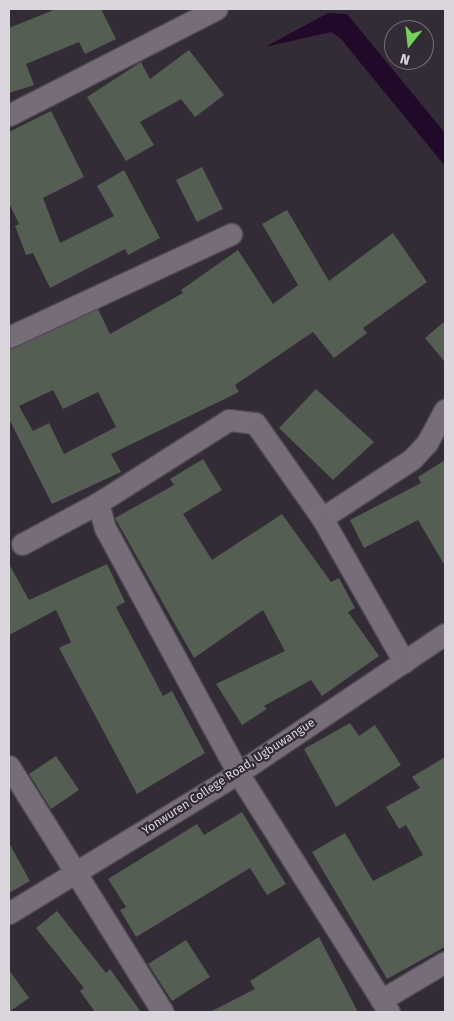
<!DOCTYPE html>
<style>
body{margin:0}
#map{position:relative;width:454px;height:1021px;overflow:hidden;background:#332b35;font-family:"Fira Sans",sans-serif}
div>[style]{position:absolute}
.water>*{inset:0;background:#210929}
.building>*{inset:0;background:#555e53}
.roads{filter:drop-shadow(1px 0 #504a53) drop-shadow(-1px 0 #504a53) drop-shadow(0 1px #504a53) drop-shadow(0 -1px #504a53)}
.street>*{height:21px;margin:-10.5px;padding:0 10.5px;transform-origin:10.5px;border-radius:10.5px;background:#766d79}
span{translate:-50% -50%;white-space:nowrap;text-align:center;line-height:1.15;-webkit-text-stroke:4.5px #332b35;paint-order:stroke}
.street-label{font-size:12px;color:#dbd6dd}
.frame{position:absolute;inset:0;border:10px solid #dbd6dd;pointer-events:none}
.north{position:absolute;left:384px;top:20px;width:50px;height:50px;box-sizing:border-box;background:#332b35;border:1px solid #766f78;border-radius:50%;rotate:196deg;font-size:14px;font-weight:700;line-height:20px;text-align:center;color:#dbd6dd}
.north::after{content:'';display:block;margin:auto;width:18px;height:22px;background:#74d25c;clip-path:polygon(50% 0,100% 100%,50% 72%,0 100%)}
</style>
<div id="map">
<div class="water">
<div style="clip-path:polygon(328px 13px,347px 14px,445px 133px,445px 166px,341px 39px,331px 32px,265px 47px)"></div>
</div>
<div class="building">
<div style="clip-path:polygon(56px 9px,101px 9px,116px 39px,85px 54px,79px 42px,26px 64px,34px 85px,9px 93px,9px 28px)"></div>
<div style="clip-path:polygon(189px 50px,224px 95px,195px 117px,181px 99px,140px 122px,154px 145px,126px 161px,87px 97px,141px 62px,150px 79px)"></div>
<div style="clip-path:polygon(51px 111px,84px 177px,43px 198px,60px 243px,114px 216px,97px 186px,124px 170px,160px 238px,128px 255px,125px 249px,50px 288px,33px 253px,26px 255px,15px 226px,19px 224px,9px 203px,9px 132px)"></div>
<div style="clip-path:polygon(202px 167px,223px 209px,197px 222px,176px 180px)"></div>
<div style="clip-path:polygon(evenodd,287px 210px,329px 281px,393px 233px,427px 282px,363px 328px,367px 333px,334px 358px,313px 332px,235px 385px,239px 392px,111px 454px,121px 472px,52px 504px,9px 419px,9px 349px,98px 309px,110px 334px,183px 293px,181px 290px,238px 250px,273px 304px,298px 285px,262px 224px,287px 210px,53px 390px,63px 409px,98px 392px,116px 427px,64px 454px,49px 423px,33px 431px,19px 406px,53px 390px)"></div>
<div style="clip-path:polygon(445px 321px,445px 362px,425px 338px)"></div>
<div style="clip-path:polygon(316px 389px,374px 442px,333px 480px,279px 428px)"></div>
<div style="clip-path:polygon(203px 459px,222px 490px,183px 514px,212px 560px,282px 514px,331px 582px,339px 578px,355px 608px,348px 612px,379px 656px,322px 696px,311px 680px,264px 706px,267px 709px,242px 725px,216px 684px,285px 651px,263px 610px,194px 658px,115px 518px,174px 485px,170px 479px)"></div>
<div style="clip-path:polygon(445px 460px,445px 566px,418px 520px,364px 548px,350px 520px,421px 483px,418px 477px)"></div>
<div style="clip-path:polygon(9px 564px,29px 600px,107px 564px,125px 602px,116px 607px,163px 696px,172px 691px,205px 753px,137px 794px,59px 648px,71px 642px,56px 610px,9px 635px)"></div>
<div style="clip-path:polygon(350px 723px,359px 736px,375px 725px,401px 765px,336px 807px,304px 749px)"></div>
<div style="clip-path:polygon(56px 756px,79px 790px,51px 809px,29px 774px)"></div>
<div style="clip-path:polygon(445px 757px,445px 947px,387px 979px,312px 852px,345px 833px,373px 881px,423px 855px,406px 825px,399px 829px,386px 807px,420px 788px,412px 777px)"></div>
<div style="clip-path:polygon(242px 812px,286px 884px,267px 895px,250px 868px,136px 937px,120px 910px,126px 907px,108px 879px,197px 824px,204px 835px)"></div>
<div style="clip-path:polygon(9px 843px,30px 881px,9px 893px)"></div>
<div style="clip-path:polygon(57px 911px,106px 973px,110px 969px,141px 1012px,95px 1012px,80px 991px,84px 988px,36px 928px)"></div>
<div style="clip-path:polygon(319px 937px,358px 1012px,210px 1012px,255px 989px,250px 981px)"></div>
<div style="clip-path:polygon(186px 940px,210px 977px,172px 1001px,148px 964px)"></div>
<div style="clip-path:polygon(9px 970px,29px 998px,9px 1012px)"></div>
</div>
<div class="roads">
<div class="street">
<div style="left:9px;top:115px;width:233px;rotate:-27.1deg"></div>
<div style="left:9px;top:337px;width:245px;rotate:-24.9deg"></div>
<div style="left:322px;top:518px;width:108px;rotate:-33.2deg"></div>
<div style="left:412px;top:459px;width:22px;rotate:-47deg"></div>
<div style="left:427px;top:443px;width:38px;rotate:-62deg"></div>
<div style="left:22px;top:544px;width:86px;rotate:-28.3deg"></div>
<div style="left:9px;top:766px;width:290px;rotate:58deg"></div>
<div style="left:9px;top:913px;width:268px;rotate:-31.4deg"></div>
<div style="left:238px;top:773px;width:249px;rotate:-33.9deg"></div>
<div style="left:381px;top:1000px;width:74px;rotate:-30.7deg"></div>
<div style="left:389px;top:1012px;width:283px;rotate:-122.3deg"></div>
<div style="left:238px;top:773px;width:279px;rotate:-118.5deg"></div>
<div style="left:105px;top:528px;width:26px;rotate:-106deg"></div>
<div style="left:98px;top:503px;width:155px;rotate:-32.4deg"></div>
<div style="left:229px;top:420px;width:26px;rotate:7deg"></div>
<div style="left:255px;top:423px;width:116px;rotate:54.8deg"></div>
<div style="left:322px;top:518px;width:166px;rotate:60.3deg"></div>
</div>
</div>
<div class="street-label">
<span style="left:229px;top:777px;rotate:-33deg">Yonwuren College Road, Ugbuwangue</span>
</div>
<div class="frame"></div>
<div class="north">N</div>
</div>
